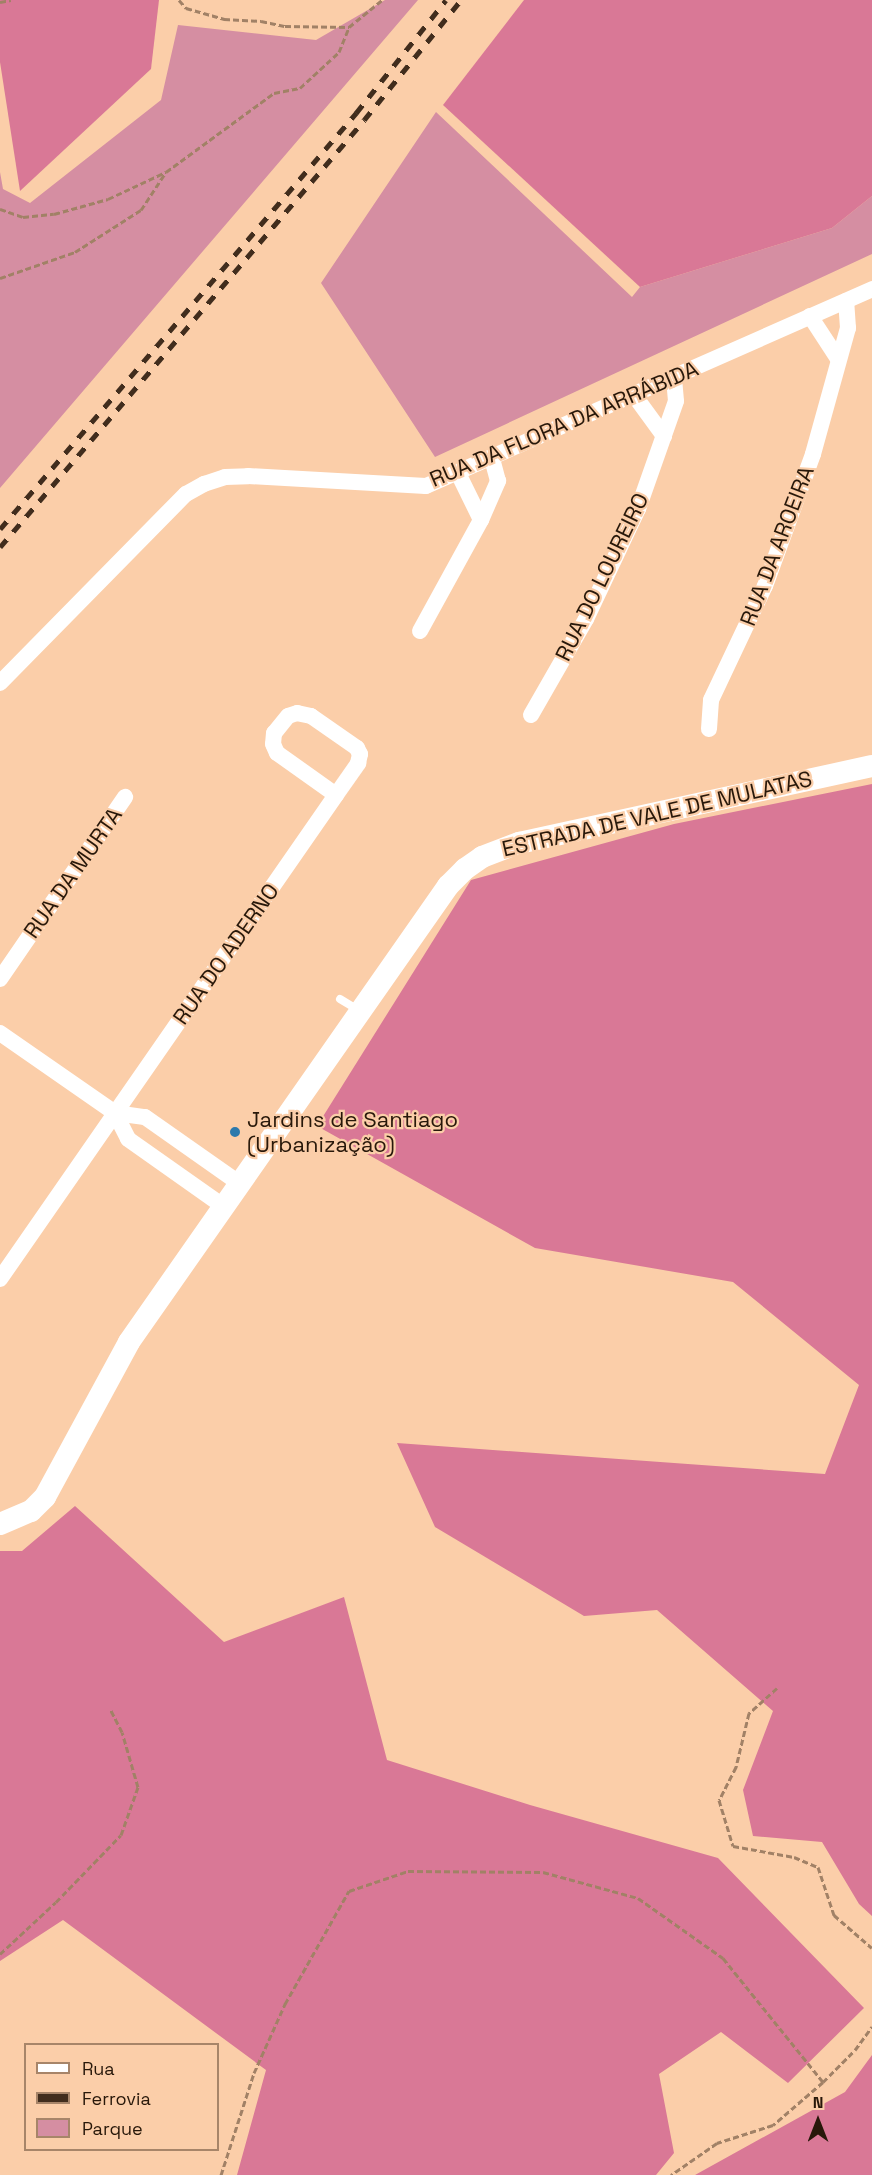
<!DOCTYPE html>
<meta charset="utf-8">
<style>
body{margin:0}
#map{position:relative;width:872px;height:2175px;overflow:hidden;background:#fbcea9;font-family:"Space Grotesk",sans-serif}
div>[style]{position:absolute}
.green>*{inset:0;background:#d58ea2}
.forest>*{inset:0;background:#d97896}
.path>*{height:3px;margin-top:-1.5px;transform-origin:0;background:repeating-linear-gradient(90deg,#a18166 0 6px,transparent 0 9px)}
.lane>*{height:8px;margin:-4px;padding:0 4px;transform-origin:4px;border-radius:4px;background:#fff}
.street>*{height:16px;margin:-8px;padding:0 8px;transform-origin:8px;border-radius:8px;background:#fff}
.secondary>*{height:22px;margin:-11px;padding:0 11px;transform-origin:11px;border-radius:11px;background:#fff}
.rail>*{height:4.5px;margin-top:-2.25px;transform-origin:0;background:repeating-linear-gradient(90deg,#412d1d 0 10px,transparent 0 20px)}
.dots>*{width:16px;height:16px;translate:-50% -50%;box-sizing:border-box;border:3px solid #fbcea9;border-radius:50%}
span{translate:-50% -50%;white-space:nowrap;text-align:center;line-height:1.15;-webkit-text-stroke:4.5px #fbcea9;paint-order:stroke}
.street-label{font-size:22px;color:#28180a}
.poi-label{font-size:22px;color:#28180a}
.left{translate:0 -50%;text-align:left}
.legend{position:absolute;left:24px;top:2043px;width:195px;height:108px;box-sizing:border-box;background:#fbcea9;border:2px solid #a78569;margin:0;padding:8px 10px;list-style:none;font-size:18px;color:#28180a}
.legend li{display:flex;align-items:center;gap:12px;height:30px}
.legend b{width:30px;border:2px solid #a78569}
.north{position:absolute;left:788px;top:2091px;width:60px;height:60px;-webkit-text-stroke:4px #fbcea9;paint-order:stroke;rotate:0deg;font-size:16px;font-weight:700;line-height:24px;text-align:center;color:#28180a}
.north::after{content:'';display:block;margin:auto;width:21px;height:27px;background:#28180a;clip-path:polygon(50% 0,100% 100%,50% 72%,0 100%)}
</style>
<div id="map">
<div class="green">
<div style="clip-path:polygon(385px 0,418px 0,0 488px,0 172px,3px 189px,30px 203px,161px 100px,178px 25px,316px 40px)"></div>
<div style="clip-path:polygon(436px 112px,632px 297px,640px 287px,832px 228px,872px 196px,872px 254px,435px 457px,321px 283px)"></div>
</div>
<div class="forest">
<div style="clip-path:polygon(0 0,159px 0,151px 69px,20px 191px,0 62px)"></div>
<div style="clip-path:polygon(524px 0,872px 0,872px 196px,832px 228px,640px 287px,443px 105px)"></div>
<div style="clip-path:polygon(872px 784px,872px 1916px,859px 1904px,822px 1842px,753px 1836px,743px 1790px,773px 1711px,657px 1610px,584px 1616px,435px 1527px,397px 1443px,825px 1474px,859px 1385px,733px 1282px,535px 1248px,317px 1126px,471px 880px,674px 824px)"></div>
<div style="clip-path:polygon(75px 1506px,224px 1642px,344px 1597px,387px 1760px,530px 1805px,718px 1858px,864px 2008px,788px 2083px,721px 2032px,659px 2074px,674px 2153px,656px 2175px,237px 2175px,266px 2070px,63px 1920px,0 1961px,0 1551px,22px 1551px)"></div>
<div style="clip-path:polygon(872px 2055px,872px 2175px,695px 2175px,845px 2092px)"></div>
</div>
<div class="path">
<div style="left:179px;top:0;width:11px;rotate:49deg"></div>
<div style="left:186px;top:8px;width:40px;rotate:16deg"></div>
<div style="left:224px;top:19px;width:37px;rotate:3deg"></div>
<div style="left:261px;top:21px;width:25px;rotate:12deg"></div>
<div style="left:285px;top:26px;width:64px;rotate:0.9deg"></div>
<div style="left:0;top:2px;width:11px;rotate:-10deg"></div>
<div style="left:0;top:209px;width:24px;rotate:19deg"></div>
<div style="left:23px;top:217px;width:31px;rotate:-6deg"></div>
<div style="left:54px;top:214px;width:56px;rotate:-15.5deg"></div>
<div style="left:108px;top:199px;width:64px;rotate:-25deg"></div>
<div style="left:0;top:278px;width:79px;rotate:-19.1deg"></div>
<div style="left:75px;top:252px;width:78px;rotate:-32.5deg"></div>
<div style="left:141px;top:210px;width:45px;rotate:-56.7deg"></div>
<div style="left:166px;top:172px;width:134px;rotate:-36.2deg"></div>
<div style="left:274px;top:93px;width:26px;rotate:-11deg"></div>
<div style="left:300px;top:88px;width:53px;rotate:-42.7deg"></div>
<div style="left:339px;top:52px;width:27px;rotate:-68deg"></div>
<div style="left:349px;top:27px;width:43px;rotate:-39.3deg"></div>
<div style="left:777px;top:1688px;width:38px;rotate:138deg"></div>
<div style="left:749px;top:1713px;width:56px;rotate:103.5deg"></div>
<div style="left:736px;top:1767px;width:37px;rotate:117deg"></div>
<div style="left:719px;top:1800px;width:48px;rotate:73.1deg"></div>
<div style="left:733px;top:1846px;width:62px;rotate:10.2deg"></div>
<div style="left:794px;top:1857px;width:26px;rotate:23deg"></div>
<div style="left:818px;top:1867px;width:51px;rotate:71.6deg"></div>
<div style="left:834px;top:1915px;width:50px;rotate:41deg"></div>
<div style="left:0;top:1954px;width:76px;rotate:-42.9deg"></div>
<div style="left:56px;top:1902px;width:93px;rotate:-45.9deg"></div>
<div style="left:121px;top:1835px;width:51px;rotate:-70.5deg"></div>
<div style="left:138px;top:1787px;width:57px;rotate:-106.2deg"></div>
<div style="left:122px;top:1732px;width:25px;rotate:-117deg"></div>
<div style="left:823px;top:2082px;width:45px;rotate:-45deg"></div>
<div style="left:855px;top:2050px;width:29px;rotate:-54deg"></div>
<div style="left:221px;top:2175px;width:107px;rotate:-72.1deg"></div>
<div style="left:254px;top:2073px;width:76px;rotate:-65.8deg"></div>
<div style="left:285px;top:2004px;width:130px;rotate:-60.5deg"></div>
<div style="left:349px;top:1891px;width:62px;rotate:-18.7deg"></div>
<div style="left:408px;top:1871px;width:135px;rotate:0.4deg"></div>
<div style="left:543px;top:1872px;width:98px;rotate:15.3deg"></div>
<div style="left:638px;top:1898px;width:104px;rotate:35.2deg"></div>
<div style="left:723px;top:1958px;width:159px;rotate:51.1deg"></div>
<div style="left:823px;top:2082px;width:66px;rotate:139.3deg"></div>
<div style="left:773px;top:2125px;width:59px;rotate:162.2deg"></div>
<div style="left:717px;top:2143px;width:56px;rotate:145.2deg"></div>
</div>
<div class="lane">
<div style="left:340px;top:999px;width:23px;rotate:31deg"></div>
</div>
<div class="street">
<div style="left:810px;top:316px;width:51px;rotate:56.9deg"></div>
<div style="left:634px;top:395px;width:51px;rotate:53.8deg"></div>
<div style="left:458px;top:473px;width:52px;rotate:63.9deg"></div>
<div style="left:420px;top:631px;width:127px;rotate:-61.2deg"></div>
<div style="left:481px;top:520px;width:43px;rotate:-66.4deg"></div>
<div style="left:498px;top:481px;width:24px;rotate:-105deg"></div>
<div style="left:0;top:683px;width:265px;rotate:-45.5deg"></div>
<div style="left:186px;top:494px;width:21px;rotate:-29deg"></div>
<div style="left:204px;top:484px;width:22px;rotate:-18deg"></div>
<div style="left:225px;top:477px;width:23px;rotate:-2deg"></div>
<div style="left:248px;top:476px;width:178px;rotate:3.2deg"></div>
<div style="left:426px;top:486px;width:488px;rotate:-23.8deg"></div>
<div style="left:531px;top:715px;width:111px;rotate:-60.2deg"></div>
<div style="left:586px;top:619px;width:122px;rotate:-64.7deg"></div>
<div style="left:638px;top:509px;width:114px;rotate:-70.6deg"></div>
<div style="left:676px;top:401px;width:24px;rotate:-95deg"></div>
<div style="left:709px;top:729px;width:29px;rotate:-86deg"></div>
<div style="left:711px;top:700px;width:126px;rotate:-64.7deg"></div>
<div style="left:765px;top:586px;width:140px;rotate:-70deg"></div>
<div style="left:813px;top:454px;width:131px;rotate:-74.5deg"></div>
<div style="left:848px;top:328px;width:27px;rotate:-94deg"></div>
<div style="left:0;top:979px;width:221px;rotate:-55.5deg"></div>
<div style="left:0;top:1033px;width:140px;rotate:34.8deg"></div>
<div style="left:115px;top:1113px;width:29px;rotate:63deg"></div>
<div style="left:128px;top:1139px;width:116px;rotate:35.2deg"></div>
<div style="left:115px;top:1113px;width:30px;rotate:8deg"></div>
<div style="left:145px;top:1117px;width:115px;rotate:35.1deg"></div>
<div style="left:0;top:1279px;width:589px;rotate:-55.23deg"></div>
<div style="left:336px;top:795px;width:39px;rotate:-55deg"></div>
<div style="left:358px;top:763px;width:9px;rotate:-77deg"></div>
<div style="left:360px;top:754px;width:7px;rotate:-117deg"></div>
<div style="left:357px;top:748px;width:56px;rotate:-145.2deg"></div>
<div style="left:311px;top:716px;width:14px;rotate:-168deg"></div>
<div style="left:297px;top:713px;width:9px;rotate:162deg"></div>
<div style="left:288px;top:716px;width:22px;rotate:129deg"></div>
<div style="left:274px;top:733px;width:11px;rotate:95deg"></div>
<div style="left:273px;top:744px;width:10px;rotate:66deg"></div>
<div style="left:277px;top:753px;width:72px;rotate:35.4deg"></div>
</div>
<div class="secondary">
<div style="left:0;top:1524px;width:34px;rotate:-23deg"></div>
<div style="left:31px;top:1511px;width:20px;rotate:-45deg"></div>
<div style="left:45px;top:1497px;width:176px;rotate:-61.5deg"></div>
<div style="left:129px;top:1342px;width:557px;rotate:-55.02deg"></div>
<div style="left:448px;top:886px;width:24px;rotate:-45deg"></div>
<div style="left:465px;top:869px;width:21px;rotate:-35deg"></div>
<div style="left:482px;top:857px;width:40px;rotate:-21deg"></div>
<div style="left:519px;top:843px;width:361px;rotate:-12.3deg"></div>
</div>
<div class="rail">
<div style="left:0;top:529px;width:548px;rotate:-49.44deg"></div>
<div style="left:356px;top:113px;width:144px;rotate:-51.5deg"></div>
<div style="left:0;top:547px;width:561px;rotate:-49.55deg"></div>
<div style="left:364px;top:120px;width:154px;rotate:-51.1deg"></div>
</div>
<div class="dots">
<div style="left:235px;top:1132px;background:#2c79ac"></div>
</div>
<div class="street-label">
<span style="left:564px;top:424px;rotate:-23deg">RUA DA FLORA DA ARRÁBIDA</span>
<span style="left:777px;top:546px;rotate:-69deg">RUA DA AROEIRA</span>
<span style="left:602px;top:577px;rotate:-64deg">RUA DO LOUREIRO</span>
<span style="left:657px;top:814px;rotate:-13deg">ESTRADA DE VALE DE MULATAS</span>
<span style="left:73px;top:873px;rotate:-55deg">RUA DA MURTA</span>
<span style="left:226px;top:954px;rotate:-55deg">RUA DO ADERNO</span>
</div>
<div class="poi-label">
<span class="left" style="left:247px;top:1132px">Jardins de Santiago<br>(Urbanização)</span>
</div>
<ul class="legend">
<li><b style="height:8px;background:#fff"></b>Rua</li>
<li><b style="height:8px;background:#412d1d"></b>Ferrovia</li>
<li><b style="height:16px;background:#d58ea2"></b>Parque</li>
</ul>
<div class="north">N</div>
</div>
